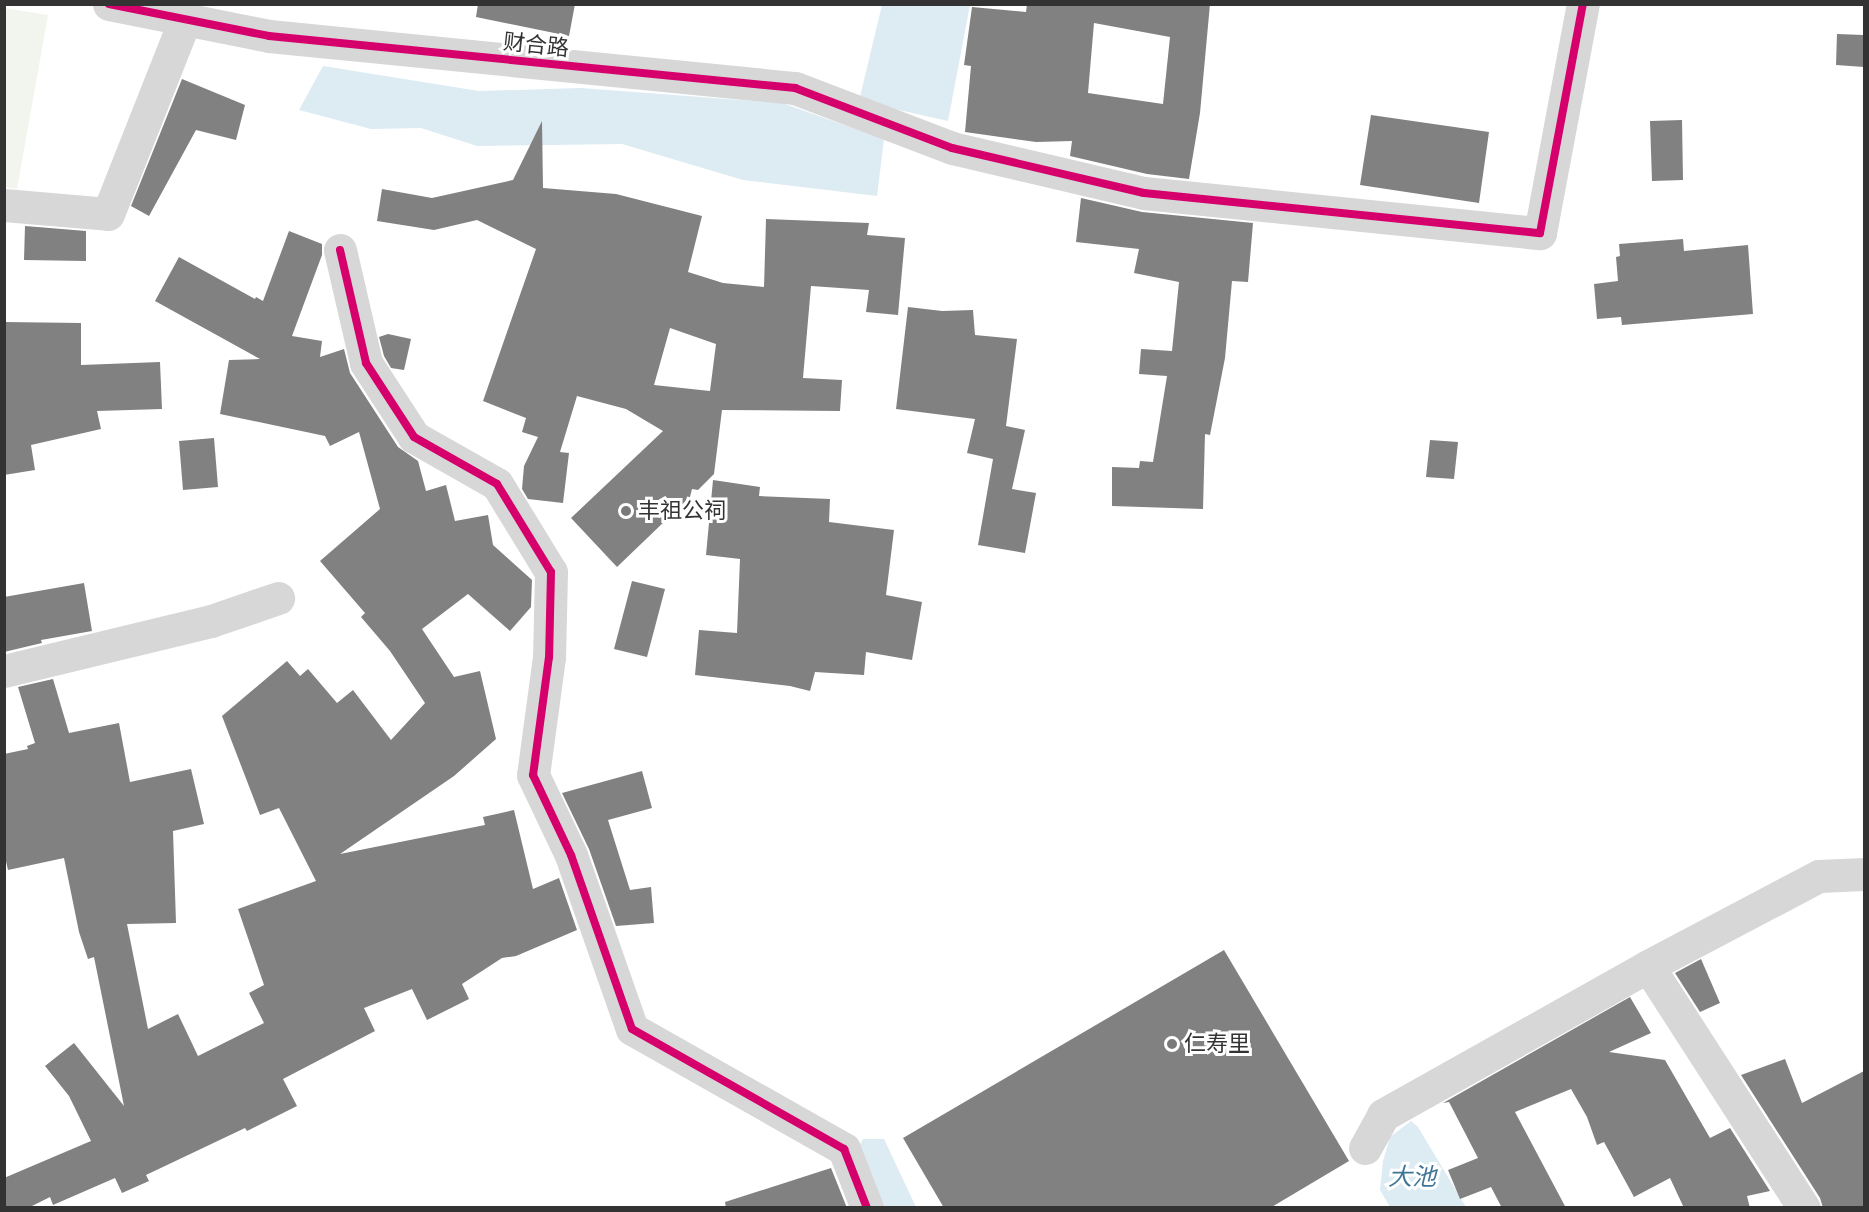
<!DOCTYPE html>
<meta charset="utf-8">
<style>
body{margin:0}
#map{position:relative;width:1869px;height:1212px;overflow:hidden;background:#fff;font-family:"Space Grotesk","Noto Sans SC",sans-serif}
div>[style]{position:absolute}
.green>*{inset:0;background:#f1f5ed}
.water>*{inset:0;background:#ddebf3}
.building>*{inset:0;background:#818181}
.minor>*{height:33px;margin:-16.5px;padding:0 16.5px;transform-origin:16.5px;border-radius:16.5px;background:#d7d7d7}
.cycleway>*{height:8px;margin:-4px;padding:0 4px;transform-origin:4px;border-radius:4px;background:#d6006c}
.dots>*{width:16px;height:16px;translate:-50% -50%;box-sizing:border-box;border:3px solid #fff;border-radius:50%}
span{translate:-50% -50%;white-space:nowrap;text-align:center;line-height:1.15;-webkit-text-stroke:6px #fff;paint-order:stroke}
.street-label{font-size:22px;color:#333}
.poi-label{font-size:22px;color:#333}
.left{translate:0 -50%;text-align:left}
.water-label{font-size:24px;color:#3f7597;font-style:italic}
.frame{position:absolute;inset:0;border:6px solid #333;pointer-events:none}
</style>
<div id="map">
<div class="green">
<div style="clip-path:polygon(4px 8px,48px 15px,17px 189px,5px 187px)"></div>
</div>
<div class="water">
<div style="clip-path:polygon(882px 5px,970px 5px,948px 121px,859px 101px)"></div>
<div style="clip-path:polygon(323px 66px,479px 91px,581px 88px,782px 103px,884px 139px,877px 196px,743px 180px,622px 144px,477px 146px,421px 128px,371px 129px,299px 110px)"></div>
<div style="clip-path:polygon(1411px 1121px,1418px 1127px,1466px 1207px,1390px 1207px,1380px 1190px,1383px 1161px,1390px 1137px)"></div>
<div style="clip-path:polygon(863px 1139px,884px 1139px,916px 1207px,883px 1207px,856px 1153px)"></div>
</div>
<div class="building">
<div style="clip-path:polygon(478px 4px,575px 4px,569px 36px,476px 17px)"></div>
<div style="clip-path:polygon(evenodd,1027px 4px,1210px 4px,1200px 113px,1189px 179px,1147px 174px,1070px 156px,1072px 141px,1036px 142px,965px 132px,971px 66px,964px 65px,972px 7px,1026px 12px,1027px 4px,1094px 23px,1170px 37px,1163px 104px,1088px 93px,1094px 23px)"></div>
<div style="clip-path:polygon(1837px 34px,1864px 35px,1864px 67px,1836px 65px)"></div>
<div style="clip-path:polygon(182px 79px,245px 105px,236px 140px,196px 130px,149px 216px,131px 206px)"></div>
<div style="clip-path:polygon(1371px 115px,1489px 132px,1479px 203px,1360px 185px)"></div>
<div style="clip-path:polygon(1682px 120px,1683px 180px,1652px 181px,1650px 121px)"></div>
<div style="clip-path:polygon(evenodd,542px 121px,543px 188px,616px 194px,702px 216px,688px 272px,723px 283px,764px 287px,766px 219px,869px 223px,867px 235px,905px 238px,898px 315px,866px 312px,869px 290px,811px 286px,803px 378px,842px 380px,840px 411px,722px 410px,714px 474px,698px 490px,692px 489px,690px 497px,617px 567px,571px 518px,663px 431px,626px 409px,577px 396px,560px 452px,569px 453px,563px 503px,528px 499px,522px 489px,524px 466px,538px 437px,522px 432px,526px 418px,483px 401px,536px 249px,477px 220px,434px 230px,377px 221px,382px 189px,432px 198px,513px 180px,542px 121px,670px 328px,716px 344px,710px 391px,654px 385px,670px 328px)"></div>
<div style="clip-path:polygon(1081px 198px,1142px 212px,1253px 223px,1248px 282px,1232px 281px,1225px 358px,1210px 435px,1205px 434px,1203px 509px,1112px 506px,1112px 467px,1139px 468px,1140px 461px,1153px 462px,1167px 376px,1139px 374px,1141px 349px,1172px 351px,1179px 282px,1134px 273px,1139px 249px,1076px 242px)"></div>
<div style="clip-path:polygon(25px 226px,86px 231px,86px 261px,24px 260px)"></div>
<div style="clip-path:polygon(289px 231px,322px 244px,322px 255px,292px 336px,322px 341px,320px 357px,344px 349px,350px 373px,398px 447px,418px 461px,426px 491px,446px 485px,455px 521px,488px 515px,493px 545px,532px 580px,531px 607px,510px 631px,468px 594px,422px 629px,454px 677px,480px 671px,496px 739px,454px 776px,340px 854px,485px 825px,483px 817px,514px 810px,533px 889px,559px 878px,577px 930px,516px 956px,502px 958px,462px 984px,469px 999px,427px 1020px,412px 989px,364px 1008px,375px 1031px,283px 1079px,297px 1106px,247px 1131px,245px 1128px,146px 1175px,149px 1181px,122px 1193px,115px 1178px,53px 1205px,50px 1197px,28px 1208px,4px 1208px,4px 1178px,91px 1141px,69px 1096px,45px 1066px,74px 1043px,124px 1106px,94px 957px,88px 959px,79px 932px,64px 858px,8px 870px,4px 853px,4px 754px,28px 749px,27px 746px,35px 743px,18px 687px,53px 679px,69px 733px,119px 723px,130px 782px,191px 769px,204px 824px,173px 831px,176px 923px,127px 924px,148px 1029px,178px 1014px,198px 1056px,264px 1023px,249px 993px,264px 985px,238px 909px,316px 881px,279px 808px,260px 815px,222px 716px,287px 661px,300px 676px,308px 669px,337px 703px,353px 690px,391px 740px,425px 703px,390px 651px,361px 617px,365px 613px,320px 561px,380px 509px,359px 432px,330px 446px,325px 436px,220px 414px,229px 360px,260px 359px,155px 301px,179px 257px,255px 299px,256px 297px,263px 301px)"></div>
<div style="clip-path:polygon(1683px 239px,1684px 251px,1748px 245px,1753px 314px,1622px 325px,1621px 317px,1597px 319px,1594px 284px,1618px 281px,1616px 257px,1620px 256px,1619px 244px)"></div>
<div style="clip-path:polygon(908px 307px,942px 311px,973px 310px,975px 335px,1017px 339px,1006px 426px,1025px 430px,1012px 489px,1036px 493px,1025px 553px,978px 545px,993px 459px,967px 453px,975px 419px,896px 409px)"></div>
<div style="clip-path:polygon(4px 322px,81px 323px,81px 365px,160px 362px,162px 409px,97px 411px,101px 429px,31px 445px,35px 470px,4px 475px)"></div>
<div style="clip-path:polygon(388px 334px,411px 339px,404px 370px,391px 368px,384px 356px,379px 337px)"></div>
<div style="clip-path:polygon(214px 438px,218px 487px,183px 490px,179px 441px)"></div>
<div style="clip-path:polygon(1430px 440px,1458px 442px,1454px 479px,1426px 477px)"></div>
<div style="clip-path:polygon(713px 480px,760px 487px,759px 496px,830px 499px,829px 522px,894px 530px,886px 595px,922px 602px,912px 660px,866px 652px,864px 675px,815px 672px,810px 691px,790px 686px,695px 675px,699px 630px,737px 633px,740px 559px,706px 555px)"></div>
<div style="clip-path:polygon(632px 581px,665px 589px,647px 657px,614px 649px)"></div>
<div style="clip-path:polygon(84px 583px,92px 631px,41px 640px,42px 643px,4px 652px,4px 597px)"></div>
<div style="clip-path:polygon(642px 771px,652px 808px,608px 820px,630px 890px,651px 887px,654px 923px,616px 926px,589px 849px,562px 793px)"></div>
<div style="clip-path:polygon(1224px 950px,1349px 1161px,1270px 1208px,944px 1208px,903px 1138px)"></div>
<div style="clip-path:polygon(1701px 959px,1720px 1003px,1700px 1012px,1675px 973px)"></div>
<div style="clip-path:polygon(1630px 997px,1651px 1033px,1609px 1052px,1665px 1060px,1710px 1138px,1730px 1128px,1770px 1191px,1747px 1196px,1750px 1208px,1684px 1208px,1670px 1178px,1634px 1197px,1604px 1142px,1597px 1145px,1587px 1117px,1571px 1089px,1515px 1112px,1566px 1208px,1502px 1208px,1491px 1187px,1460px 1199px,1448px 1170px,1478px 1158px,1449px 1102px,1443px 1103px)"></div>
<div style="clip-path:polygon(1785px 1059px,1802px 1103px,1864px 1071px,1864px 1208px,1823px 1208px,1820px 1198px,1741px 1075px)"></div>
<div style="clip-path:polygon(831px 1168px,847px 1208px,726px 1208px,725px 1202px)"></div>
</div>
<div class="minor">
<div style="left:109px;top:4px;width:163px;rotate:11.3deg"></div>
<div style="left:269px;top:36px;width:529px;rotate:5.65deg"></div>
<div style="left:795px;top:88px;width:168px;rotate:20.9deg"></div>
<div style="left:952px;top:148px;width:197px;rotate:13.2deg"></div>
<div style="left:1144px;top:193px;width:398px;rotate:5.8deg"></div>
<div style="left:1540px;top:233px;width:233px;rotate:-79.4deg"></div>
<div style="left:4px;top:205px;width:104px;rotate:4.9deg"></div>
<div style="left:108px;top:214px;width:209px;rotate:-68.4deg"></div>
<div style="left:340px;top:250px;width:116px;rotate:77deg"></div>
<div style="left:366px;top:363px;width:88px;rotate:57deg"></div>
<div style="left:414px;top:437px;width:95px;rotate:29.5deg"></div>
<div style="left:497px;top:484px;width:103px;rotate:58.5deg"></div>
<div style="left:551px;top:572px;width:85px;rotate:91.3deg"></div>
<div style="left:549px;top:657px;width:119px;rotate:97.7deg"></div>
<div style="left:533px;top:775px;width:89px;rotate:64.6deg"></div>
<div style="left:571px;top:855px;width:184px;rotate:70.7deg"></div>
<div style="left:632px;top:1029px;width:244px;rotate:29.5deg"></div>
<div style="left:844px;top:1149px;width:63px;rotate:68.7deg"></div>
<div style="left:4px;top:671px;width:213px;rotate:-13.6deg"></div>
<div style="left:211px;top:621px;width:71px;rotate:-18.9deg"></div>
<div style="left:1648px;top:966px;width:288px;rotate:57.2deg"></div>
<div style="left:1365px;top:1148px;width:38px;rotate:-61deg"></div>
<div style="left:1383px;top:1115px;width:304px;rotate:-29.3deg"></div>
<div style="left:1648px;top:966px;width:193px;rotate:-27.8deg"></div>
<div style="left:1819px;top:876px;width:45px;rotate:-2.5deg"></div>
</div>
<div class="cycleway">
<div style="left:109px;top:4px;width:163px;rotate:11.3deg"></div>
<div style="left:269px;top:36px;width:529px;rotate:5.65deg"></div>
<div style="left:795px;top:88px;width:168px;rotate:20.9deg"></div>
<div style="left:952px;top:148px;width:197px;rotate:13.2deg"></div>
<div style="left:1144px;top:193px;width:398px;rotate:5.8deg"></div>
<div style="left:1540px;top:233px;width:233px;rotate:-79.4deg"></div>
<div style="left:340px;top:250px;width:116px;rotate:77deg"></div>
<div style="left:366px;top:363px;width:88px;rotate:57deg"></div>
<div style="left:414px;top:437px;width:95px;rotate:29.5deg"></div>
<div style="left:497px;top:484px;width:103px;rotate:58.5deg"></div>
<div style="left:551px;top:572px;width:85px;rotate:91.3deg"></div>
<div style="left:549px;top:657px;width:119px;rotate:97.7deg"></div>
<div style="left:533px;top:775px;width:89px;rotate:64.6deg"></div>
<div style="left:571px;top:855px;width:184px;rotate:70.7deg"></div>
<div style="left:632px;top:1029px;width:244px;rotate:29.5deg"></div>
<div style="left:844px;top:1149px;width:63px;rotate:68.7deg"></div>
</div>
<div class="dots">
<div style="left:626px;top:511px;background:#7a7a7a"></div>
<div style="left:1172px;top:1044px;background:#7a7a7a"></div>
</div>
<div class="street-label">
<span style="left:536px;top:45px;rotate:6deg">财合路</span>
</div>
<div class="poi-label">
<span class="left" style="left:638px;top:511px">丰祖公祠</span>
<span class="left" style="left:1184px;top:1044px">仁寿里</span>
</div>
<div class="water-label">
<span style="left:1412px;top:1177px">大池</span>
</div>
<div class="frame"></div>
</div>
